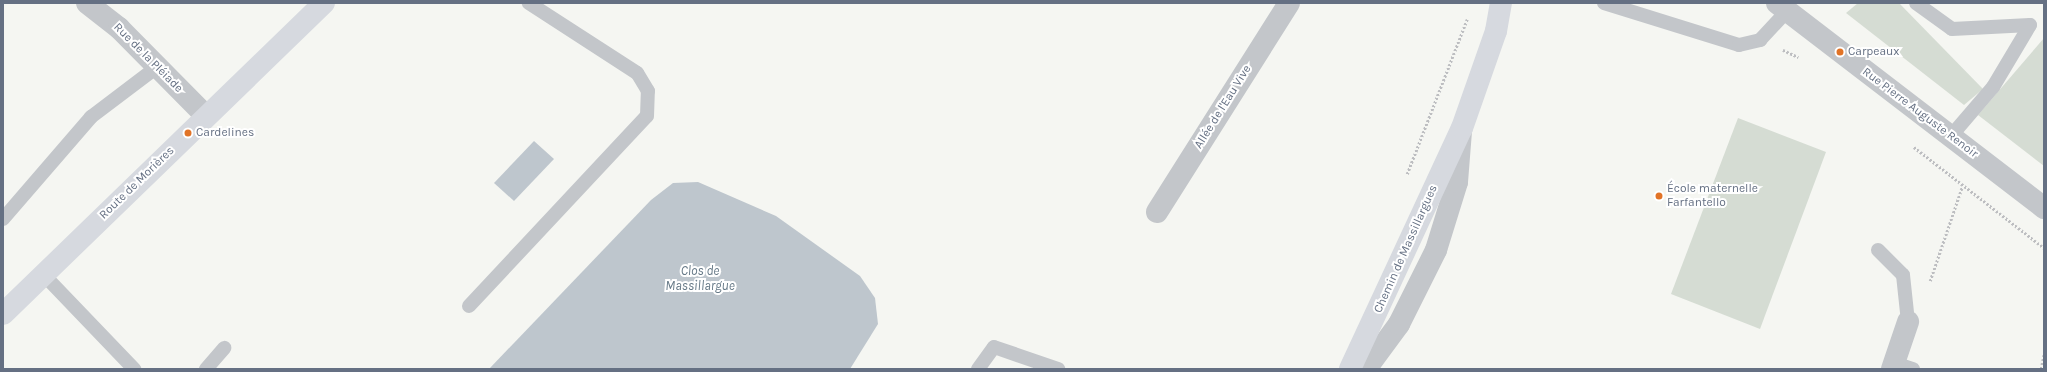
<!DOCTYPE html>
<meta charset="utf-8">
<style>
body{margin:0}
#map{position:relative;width:2047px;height:372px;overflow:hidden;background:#f5f6f2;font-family:Karla,sans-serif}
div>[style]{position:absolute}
.green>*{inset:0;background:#d5dcd3}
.water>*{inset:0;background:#bec6cd}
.path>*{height:2.5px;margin-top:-1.25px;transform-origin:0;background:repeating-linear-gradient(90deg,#bdbec1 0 2px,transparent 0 4px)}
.lane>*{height:14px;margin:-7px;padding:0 7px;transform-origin:7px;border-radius:7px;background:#c3c6ca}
.street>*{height:22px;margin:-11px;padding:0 11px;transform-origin:11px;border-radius:11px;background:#c3c6ca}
.secondary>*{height:22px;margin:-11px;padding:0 11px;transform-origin:11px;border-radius:11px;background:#d6d9df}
.dots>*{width:11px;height:11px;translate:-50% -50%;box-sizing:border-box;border:2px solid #fff;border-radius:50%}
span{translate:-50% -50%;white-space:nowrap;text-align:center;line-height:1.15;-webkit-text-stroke:4px #fff;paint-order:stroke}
.poi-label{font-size:12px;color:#657083}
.left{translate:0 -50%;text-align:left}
.street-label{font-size:12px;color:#657083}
.water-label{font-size:13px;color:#657886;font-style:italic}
.frame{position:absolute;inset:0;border:4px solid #657083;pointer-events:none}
</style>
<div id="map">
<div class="green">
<div style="clip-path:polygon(1858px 3px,1899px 3px,1983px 89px,1964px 105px,1846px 13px)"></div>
<div style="clip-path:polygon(2044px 38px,2044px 166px,1978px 115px)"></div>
<div style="clip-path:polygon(1738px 118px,1826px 152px,1760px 329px,1671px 294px)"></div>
</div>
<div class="water">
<div style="clip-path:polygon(534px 141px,554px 159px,514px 201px,494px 183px)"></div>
<div style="clip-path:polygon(698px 182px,776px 216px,860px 276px,875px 298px,878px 324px,850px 369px,489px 369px,651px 200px,673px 183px)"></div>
</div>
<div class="path">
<div style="left:1783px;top:50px;width:17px;rotate:25deg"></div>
<div style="left:1914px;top:147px;width:165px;rotate:37.8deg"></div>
<div style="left:1407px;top:174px;width:166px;rotate:-68.8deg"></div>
<div style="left:1930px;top:281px;width:99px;rotate:-71.2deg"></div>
<div style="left:2041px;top:369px;width:15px;rotate:-79deg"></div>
</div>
<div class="lane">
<div style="left:1604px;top:3px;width:141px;rotate:17.3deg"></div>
<div style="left:1739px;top:45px;width:22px;rotate:-13deg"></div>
<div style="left:1760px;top:40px;width:40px;rotate:-47deg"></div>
<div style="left:1916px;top:3px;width:44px;rotate:35.8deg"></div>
<div style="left:1952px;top:29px;width:78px;rotate:-2.9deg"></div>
<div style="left:2030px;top:25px;width:72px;rotate:120.8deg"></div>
<div style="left:1993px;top:87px;width:65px;rotate:130.6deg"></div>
<div style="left:3px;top:219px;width:135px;rotate:-49.2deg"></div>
<div style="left:91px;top:117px;width:83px;rotate:-37.1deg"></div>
<div style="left:1878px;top:250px;width:35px;rotate:45deg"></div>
<div style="left:1903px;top:275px;width:47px;rotate:83.9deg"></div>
<div style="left:43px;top:274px;width:132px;rotate:46.2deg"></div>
<div style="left:469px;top:306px;width:260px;rotate:-46.9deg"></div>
<div style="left:647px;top:116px;width:25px;rotate:-88deg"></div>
<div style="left:648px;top:91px;width:21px;rotate:-121deg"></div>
<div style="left:637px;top:73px;width:129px;rotate:-147.1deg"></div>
<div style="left:1894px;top:363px;width:20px;rotate:18deg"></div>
<div style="left:206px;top:369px;width:28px;rotate:-49deg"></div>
<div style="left:978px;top:369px;width:27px;rotate:-54deg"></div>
<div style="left:994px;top:347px;width:68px;rotate:19deg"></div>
</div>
<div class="street">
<div style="left:87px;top:3px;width:41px;rotate:38deg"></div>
<div style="left:119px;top:28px;width:124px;rotate:45.3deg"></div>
<div style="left:1777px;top:3px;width:337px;rotate:37.5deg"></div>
<div style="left:1157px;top:212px;width:247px;rotate:-57.7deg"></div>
<div style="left:1366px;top:369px;width:56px;rotate:-53.7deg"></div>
<div style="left:1399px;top:324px;width:83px;rotate:-63.4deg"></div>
<div style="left:1436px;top:250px;width:71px;rotate:-72.8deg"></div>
<div style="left:1457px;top:182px;width:51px;rotate:-85.5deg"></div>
<div style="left:1892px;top:369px;width:50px;rotate:-71.2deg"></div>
</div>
<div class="secondary">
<div style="left:3px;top:314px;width:447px;rotate:-44.1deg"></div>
<div style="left:1350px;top:369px;width:266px;rotate:-65.1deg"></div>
<div style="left:1462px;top:128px;width:103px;rotate:-70.7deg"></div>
<div style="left:1496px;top:31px;width:28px;rotate:-80deg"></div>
</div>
<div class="dots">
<div style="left:1840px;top:52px;background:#e17326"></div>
<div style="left:188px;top:133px;background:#e17326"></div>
<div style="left:1659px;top:196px;background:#e17326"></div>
</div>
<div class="poi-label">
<span class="left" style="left:1848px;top:52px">Carpeaux</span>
<span class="left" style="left:196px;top:133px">Cardelines</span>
<span class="left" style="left:1667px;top:196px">École maternelle<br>Farfantello</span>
</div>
<div class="street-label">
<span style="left:148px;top:58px;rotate:45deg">Rue de la Pléiade</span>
<span style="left:1223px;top:107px;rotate:-58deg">Allée de l'Eau Vive</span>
<span style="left:1920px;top:113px;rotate:37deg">Rue Pierre Auguste Renoir</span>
<span style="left:137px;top:183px;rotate:-44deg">Route de Morières</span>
<span style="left:1406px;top:249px;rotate:-66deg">Chemin de Massillargues</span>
</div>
<div class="water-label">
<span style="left:700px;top:279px">Clos de<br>Massillargue</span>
</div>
<div class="frame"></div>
</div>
